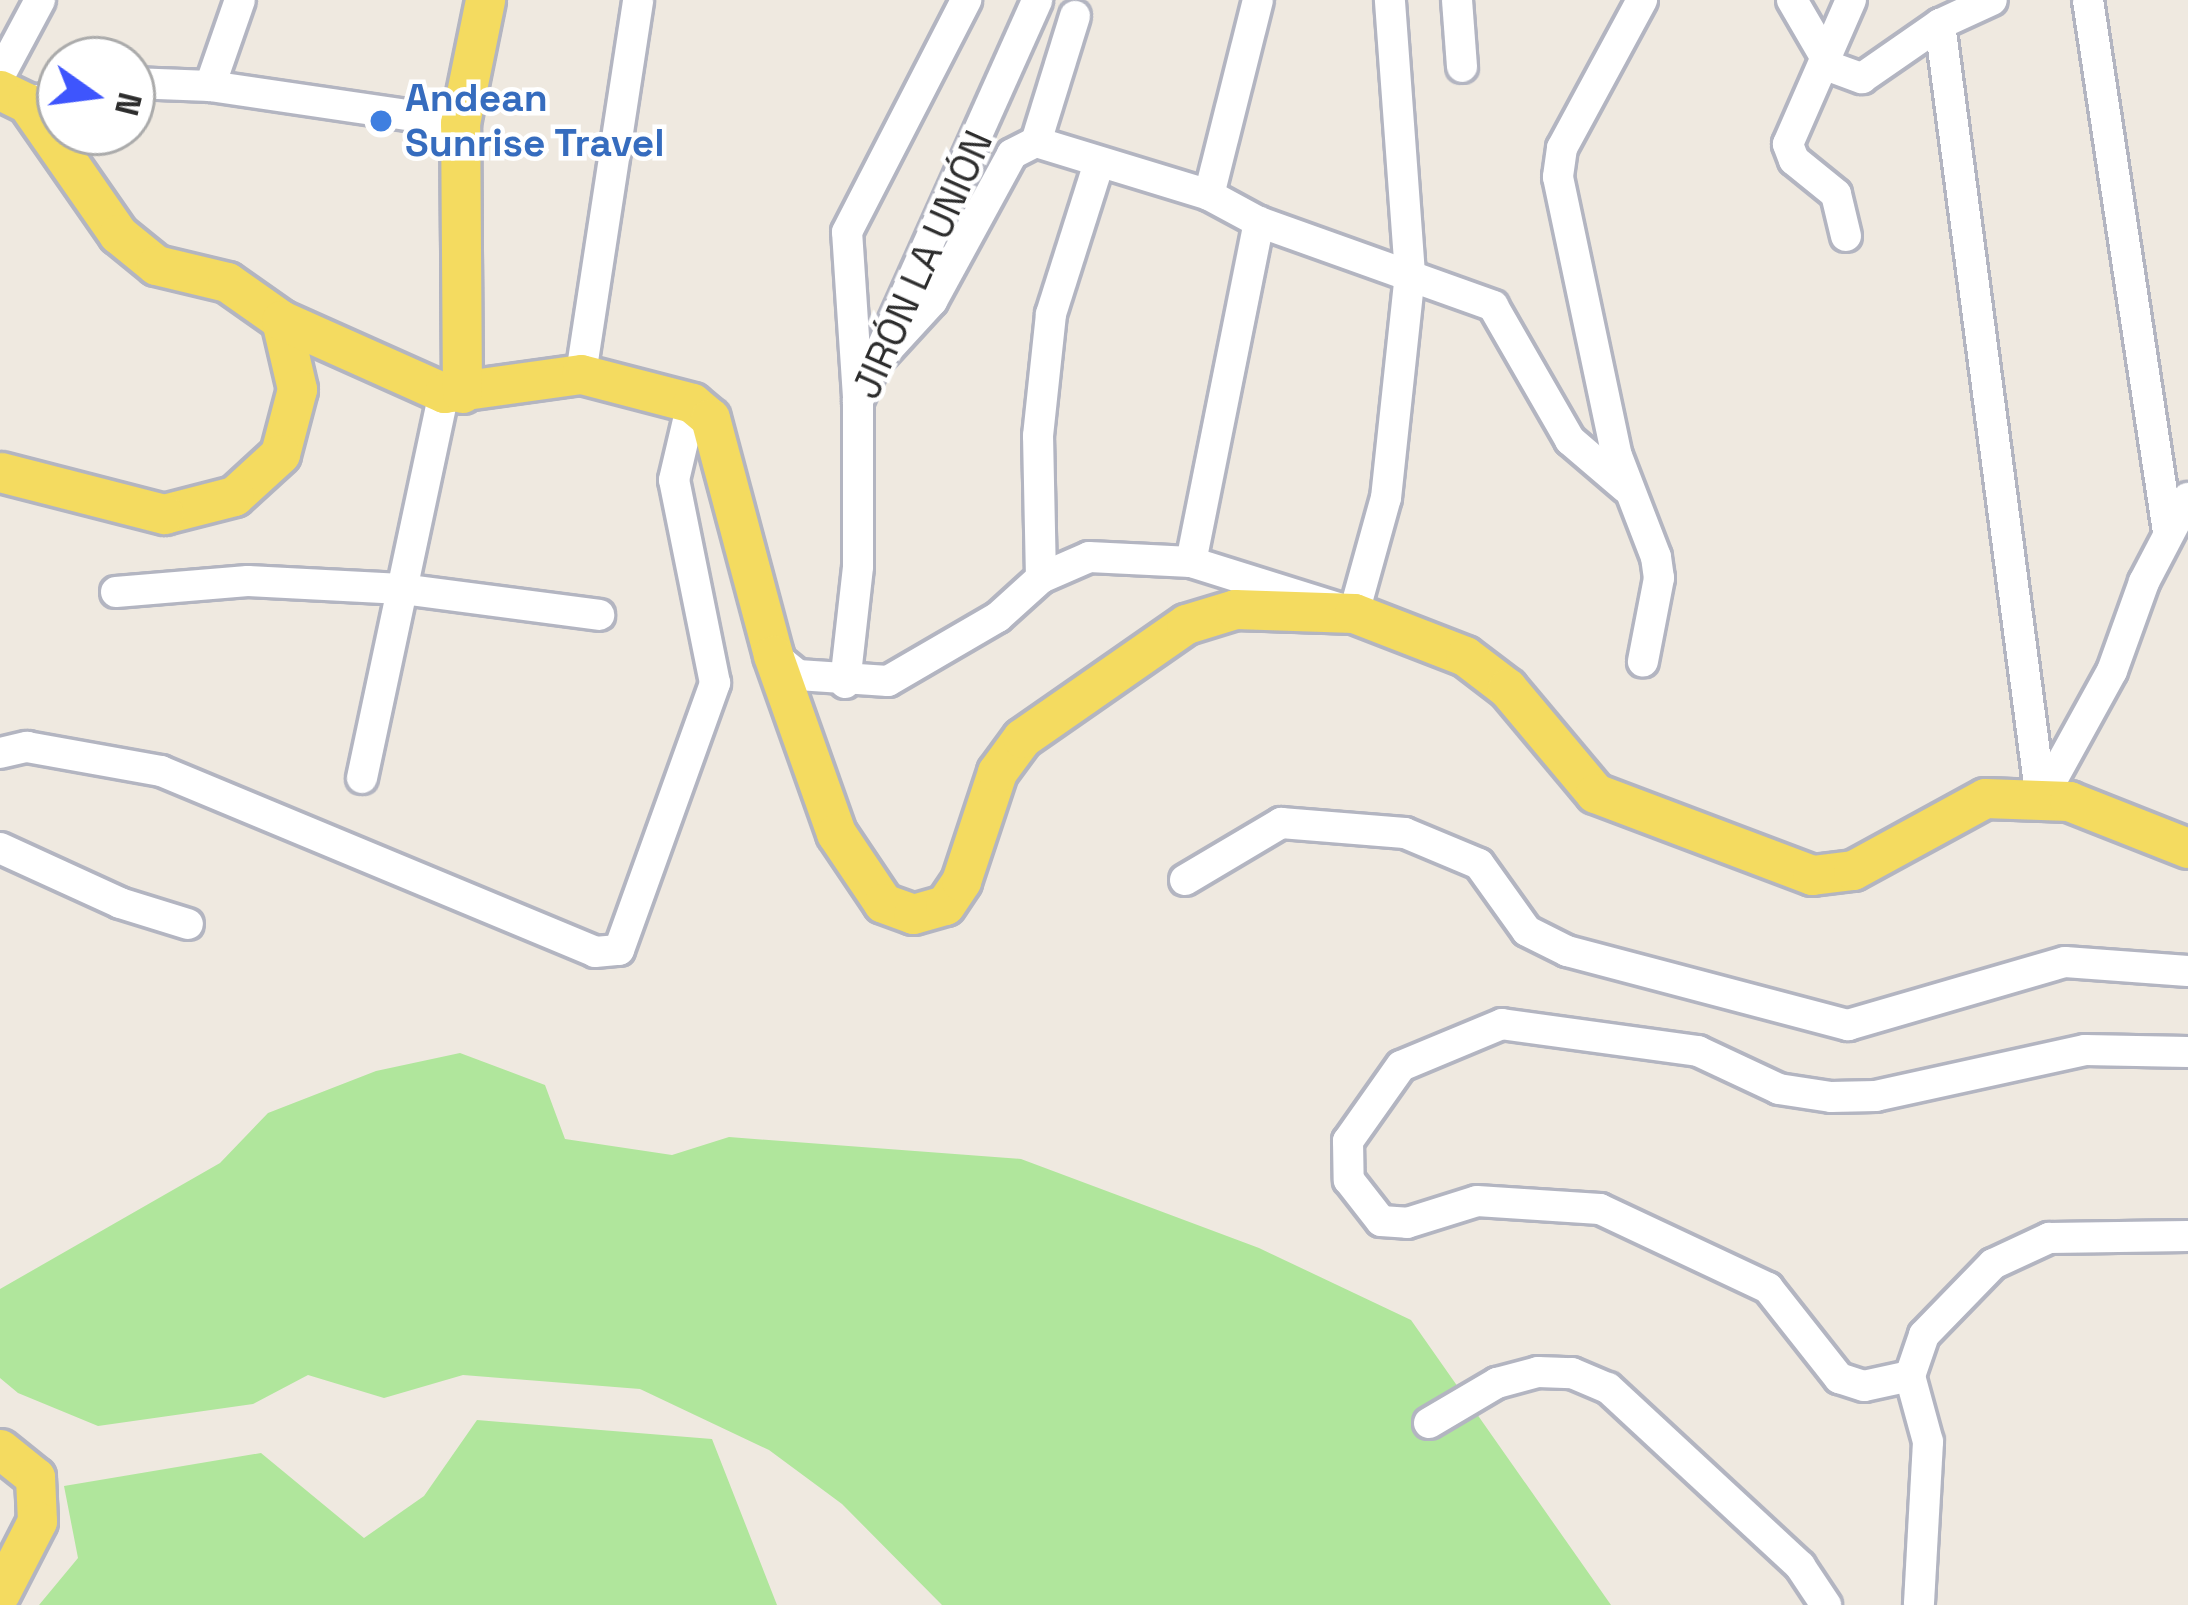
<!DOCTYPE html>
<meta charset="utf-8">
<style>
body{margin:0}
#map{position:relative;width:2188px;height:1605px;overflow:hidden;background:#efe9e0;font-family:"Space Grotesk",sans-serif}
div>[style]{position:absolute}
.green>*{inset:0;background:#b0e69c}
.roads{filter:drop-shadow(3px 0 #b3b5c1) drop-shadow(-3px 0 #b3b5c1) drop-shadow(0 3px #b3b5c1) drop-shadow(0 -3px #b3b5c1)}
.minor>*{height:30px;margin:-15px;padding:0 15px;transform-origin:15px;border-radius:15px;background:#fff}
.major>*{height:39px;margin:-19.5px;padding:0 19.5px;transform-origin:19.5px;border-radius:19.5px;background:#f4db60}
.dots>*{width:33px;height:33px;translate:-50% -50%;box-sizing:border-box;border:6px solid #fff;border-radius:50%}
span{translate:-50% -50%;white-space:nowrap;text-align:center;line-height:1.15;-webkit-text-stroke:9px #fff;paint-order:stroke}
.shop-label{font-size:39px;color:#366cbe;font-weight:700}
.left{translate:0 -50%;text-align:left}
.street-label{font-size:39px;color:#2d2d2d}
.north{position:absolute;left:36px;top:36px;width:120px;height:120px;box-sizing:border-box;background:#fff;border:3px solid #ababab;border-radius:50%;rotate:104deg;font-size:33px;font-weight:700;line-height:48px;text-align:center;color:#2d2d2d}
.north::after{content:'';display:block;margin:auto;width:42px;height:54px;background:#3e55fd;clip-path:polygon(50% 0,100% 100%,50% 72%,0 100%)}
</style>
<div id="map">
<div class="green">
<div style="clip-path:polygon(460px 1053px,545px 1085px,565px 1139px,672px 1155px,729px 1137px,1021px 1159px,1259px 1248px,1411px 1320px,1611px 1605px,942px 1605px,842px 1504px,769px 1450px,640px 1389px,463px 1375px,384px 1398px,308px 1375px,253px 1404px,98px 1426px,18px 1393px,0 1378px,0 1289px,220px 1163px,268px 1113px,376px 1071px)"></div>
<div style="clip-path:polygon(477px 1420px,712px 1439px,777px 1605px,39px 1605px,78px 1558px,64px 1486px,261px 1453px,364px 1538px,424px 1496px)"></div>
</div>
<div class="roads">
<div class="minor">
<div style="left:1457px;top:0;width:67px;rotate:85.7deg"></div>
<div style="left:1642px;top:0;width:168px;rotate:118.4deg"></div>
<div style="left:1562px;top:148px;width:29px;rotate:98deg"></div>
<div style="left:1558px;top:177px;width:285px;rotate:78.1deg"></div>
<div style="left:1617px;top:456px;width:108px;rotate:68.9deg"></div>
<div style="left:1656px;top:557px;width:21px;rotate:82deg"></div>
<div style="left:1659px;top:578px;width:85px;rotate:100.9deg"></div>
<div style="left:1792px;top:0;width:78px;rotate:59.8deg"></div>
<div style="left:1831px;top:67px;width:33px;rotate:20deg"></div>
<div style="left:1862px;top:78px;width:95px;rotate:-34.7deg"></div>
<div style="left:1940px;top:24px;width:57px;rotate:-24.8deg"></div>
<div style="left:2088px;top:0;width:538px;rotate:81.45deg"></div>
<div style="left:1940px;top:24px;width:783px;rotate:82.58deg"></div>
<div style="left:0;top:75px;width:85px;rotate:-61.9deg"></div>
<div style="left:132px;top:83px;width:78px;rotate:2.2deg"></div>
<div style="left:210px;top:86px;width:253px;rotate:8.4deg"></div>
<div style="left:210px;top:86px;width:91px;rotate:-70.8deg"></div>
<div style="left:27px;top:103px;width:34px;rotate:-14deg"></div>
<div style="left:1036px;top:142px;width:132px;rotate:-72.8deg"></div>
<div style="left:1209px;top:195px;width:201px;rotate:-75.9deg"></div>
<div style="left:1846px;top:236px;width:43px;rotate:-103.4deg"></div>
<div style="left:1836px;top:194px;width:54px;rotate:-141deg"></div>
<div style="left:1794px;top:160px;width:17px;rotate:-111deg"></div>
<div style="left:1788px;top:144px;width:157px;rotate:-66.4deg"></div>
<div style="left:876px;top:362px;width:83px;rotate:-47.4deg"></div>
<div style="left:932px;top:301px;width:167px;rotate:-61.4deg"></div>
<div style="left:1012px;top:154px;width:27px;rotate:-27deg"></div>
<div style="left:1036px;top:142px;width:181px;rotate:17deg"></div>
<div style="left:1209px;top:195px;width:57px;rotate:28.4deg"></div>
<div style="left:1259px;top:222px;width:249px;rotate:19.7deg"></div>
<div style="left:1493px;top:306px;width:155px;rotate:60.1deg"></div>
<div style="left:1570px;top:440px;width:74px;rotate:40.6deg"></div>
<div style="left:581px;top:374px;width:378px;rotate:-81.3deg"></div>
<div style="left:858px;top:397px;width:165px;rotate:-93.8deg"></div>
<div style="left:847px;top:232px;width:261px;rotate:-62.8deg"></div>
<div style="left:1191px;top:562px;width:347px;rotate:-78.7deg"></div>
<div style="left:1041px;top:578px;width:142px;rotate:-91.2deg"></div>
<div style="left:1038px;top:436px;width:123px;rotate:-83.9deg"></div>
<div style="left:1051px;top:314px;width:155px;rotate:-72.4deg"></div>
<div style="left:116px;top:592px;width:132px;rotate:-4.8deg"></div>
<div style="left:248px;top:581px;width:154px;rotate:3deg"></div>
<div style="left:402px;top:589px;width:199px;rotate:7.5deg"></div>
<div style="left:773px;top:655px;width:32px;rotate:39deg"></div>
<div style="left:798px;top:675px;width:90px;rotate:3.8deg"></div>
<div style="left:888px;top:681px;width:127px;rotate:-30.2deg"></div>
<div style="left:998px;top:617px;width:58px;rotate:-42.2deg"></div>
<div style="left:1041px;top:578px;width:52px;rotate:-23.6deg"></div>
<div style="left:1089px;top:557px;width:102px;rotate:2.8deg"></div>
<div style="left:1191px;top:562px;width:171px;rotate:17.4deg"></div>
<div style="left:1354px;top:613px;width:119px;rotate:-74.5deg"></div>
<div style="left:1386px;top:498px;width:225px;rotate:-83.9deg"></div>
<div style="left:1410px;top:274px;width:275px;rotate:-94.2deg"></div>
<div style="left:845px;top:683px;width:117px;rotate:-83.6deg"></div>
<div style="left:858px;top:567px;width:166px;rotate:-90deg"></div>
<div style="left:858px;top:401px;width:439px;rotate:-65.9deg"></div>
<div style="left:0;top:753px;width:28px;rotate:-13deg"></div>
<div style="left:27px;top:747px;width:136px;rotate:10.2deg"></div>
<div style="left:161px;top:771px;width:470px;rotate:22.6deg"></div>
<div style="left:595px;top:952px;width:24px;rotate:-5deg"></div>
<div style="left:619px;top:950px;width:284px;rotate:-70.2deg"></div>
<div style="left:715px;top:683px;width:207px;rotate:-101.4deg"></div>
<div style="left:674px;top:480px;width:79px;rotate:-76.8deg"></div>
<div style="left:362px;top:778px;width:394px;rotate:-78deg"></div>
<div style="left:2041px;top:800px;width:147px;rotate:-61.2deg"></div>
<div style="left:2112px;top:671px;width:95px;rotate:-70.2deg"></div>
<div style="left:2144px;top:582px;width:95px;rotate:-62.4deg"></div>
<div style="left:0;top:848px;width:132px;rotate:24.6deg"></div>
<div style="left:120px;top:903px;width:71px;rotate:17.2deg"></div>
<div style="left:1185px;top:880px;width:112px;rotate:-30.7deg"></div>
<div style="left:1281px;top:823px;width:124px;rotate:4.6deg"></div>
<div style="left:1405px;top:833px;width:80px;rotate:22.7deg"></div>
<div style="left:1479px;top:864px;width:82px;rotate:54.4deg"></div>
<div style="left:1527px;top:931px;width:45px;rotate:26.6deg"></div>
<div style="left:1567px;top:951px;width:291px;rotate:14.8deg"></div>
<div style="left:1848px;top:1025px;width:226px;rotate:-16.2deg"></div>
<div style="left:2065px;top:962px;width:123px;rotate:4.2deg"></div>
<div style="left:2188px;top:1052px;width:103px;rotate:-178.9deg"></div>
<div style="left:2085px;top:1050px;width:214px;rotate:167.6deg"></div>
<div style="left:1876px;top:1096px;width:45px;rotate:178.7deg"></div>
<div style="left:1831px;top:1097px;width:53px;rotate:-171.3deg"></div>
<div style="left:1779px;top:1089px;width:89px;rotate:-154.9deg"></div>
<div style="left:1698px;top:1051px;width:198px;rotate:-172.2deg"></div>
<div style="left:1502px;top:1024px;width:109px;rotate:157.4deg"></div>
<div style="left:1401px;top:1066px;width:92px;rotate:125.2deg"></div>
<div style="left:1348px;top:1141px;width:39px;rotate:89deg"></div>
<div style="left:1349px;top:1180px;width:52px;rotate:52deg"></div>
<div style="left:1381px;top:1221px;width:26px;rotate:4deg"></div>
<div style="left:1407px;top:1223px;width:73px;rotate:-17.4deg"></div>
<div style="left:1477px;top:1201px;width:123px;rotate:3.7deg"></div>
<div style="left:1600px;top:1209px;width:186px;rotate:25.2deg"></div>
<div style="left:1768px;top:1288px;width:115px;rotate:51.7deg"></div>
<div style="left:1839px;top:1378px;width:26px;rotate:18deg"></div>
<div style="left:1864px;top:1386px;width:47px;rotate:-12.3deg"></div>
<div style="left:1910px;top:1376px;width:43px;rotate:-71.1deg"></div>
<div style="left:1924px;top:1335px;width:99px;rotate:-45.8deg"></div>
<div style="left:1993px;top:1264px;width:62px;rotate:-24.9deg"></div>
<div style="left:2049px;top:1238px;width:139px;rotate:-0.8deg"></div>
<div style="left:1910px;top:1376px;width:68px;rotate:74.7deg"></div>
<div style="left:1928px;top:1442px;width:163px;rotate:93.2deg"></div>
<div style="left:1429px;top:1423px;width:79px;rotate:-30.5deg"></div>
<div style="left:1497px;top:1383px;width:42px;rotate:-15deg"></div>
<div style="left:1538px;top:1372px;width:34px;rotate:2deg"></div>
<div style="left:1572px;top:1373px;width:39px;rotate:23deg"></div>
<div style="left:1608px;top:1388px;width:262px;rotate:42.8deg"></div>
<div style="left:1800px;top:1566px;width:47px;rotate:56.3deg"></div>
</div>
<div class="major">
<div style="left:0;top:90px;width:30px;rotate:26deg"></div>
<div style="left:27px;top:103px;width:160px;rotate:55.2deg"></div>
<div style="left:118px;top:234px;width:49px;rotate:39.2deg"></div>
<div style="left:156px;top:265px;width:73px;rotate:13.5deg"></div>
<div style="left:227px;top:282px;width:66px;rotate:35.1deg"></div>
<div style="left:281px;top:320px;width:71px;rotate:76.9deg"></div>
<div style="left:297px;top:389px;width:67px;rotate:104.7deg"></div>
<div style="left:280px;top:454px;width:62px;rotate:137.6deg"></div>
<div style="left:234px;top:496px;width:72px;rotate:165.6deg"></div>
<div style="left:164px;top:514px;width:169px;rotate:-165.6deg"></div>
<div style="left:281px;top:320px;width:179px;rotate:24.1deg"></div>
<div style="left:444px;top:393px;width:138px;rotate:-7.9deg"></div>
<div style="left:581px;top:374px;width:115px;rotate:14.6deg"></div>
<div style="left:692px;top:403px;width:23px;rotate:40deg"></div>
<div style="left:710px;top:418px;width:245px;rotate:75.1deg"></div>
<div style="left:773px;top:655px;width:189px;rotate:70.5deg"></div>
<div style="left:836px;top:833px;width:84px;rotate:56.1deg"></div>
<div style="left:883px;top:903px;width:32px;rotate:20deg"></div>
<div style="left:913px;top:914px;width:33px;rotate:-16deg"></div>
<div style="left:945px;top:905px;width:29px;rotate:-56deg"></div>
<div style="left:961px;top:881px;width:115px;rotate:-71.7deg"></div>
<div style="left:997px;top:772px;width:42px;rotate:-53.7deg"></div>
<div style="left:1022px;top:738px;width:200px;rotate:-34.8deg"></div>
<div style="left:1186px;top:624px;width:51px;rotate:-17deg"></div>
<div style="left:1235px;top:609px;width:119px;rotate:1.9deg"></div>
<div style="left:1354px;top:613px;width:119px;rotate:21.2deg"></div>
<div style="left:1465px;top:656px;width:53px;rotate:37.3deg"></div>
<div style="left:1507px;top:688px;width:137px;rotate:50deg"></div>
<div style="left:1595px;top:793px;width:232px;rotate:20.7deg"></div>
<div style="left:1812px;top:875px;width:41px;rotate:-7deg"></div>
<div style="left:1853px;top:870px;width:150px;rotate:-28.6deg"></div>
<div style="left:1985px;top:798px;width:84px;rotate:2deg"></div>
<div style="left:2069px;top:801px;width:128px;rotate:21.6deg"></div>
<div style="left:462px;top:393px;width:270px;rotate:-90.4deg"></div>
<div style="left:460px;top:123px;width:126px;rotate:-78.5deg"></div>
<div style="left:0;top:1449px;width:45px;rotate:38.7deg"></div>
<div style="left:35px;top:1477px;width:44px;rotate:87.4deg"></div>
<div style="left:37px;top:1521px;width:81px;rotate:117.2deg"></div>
</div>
</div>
<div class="dots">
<div style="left:381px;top:121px;background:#3f7fe0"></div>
</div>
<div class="shop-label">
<span class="left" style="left:405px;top:121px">Andean<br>Sunrise Travel</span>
</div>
<div class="street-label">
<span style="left:923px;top:265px;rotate:-66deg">JIRÓN LA UNIÓN</span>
</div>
<div class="north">N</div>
</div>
